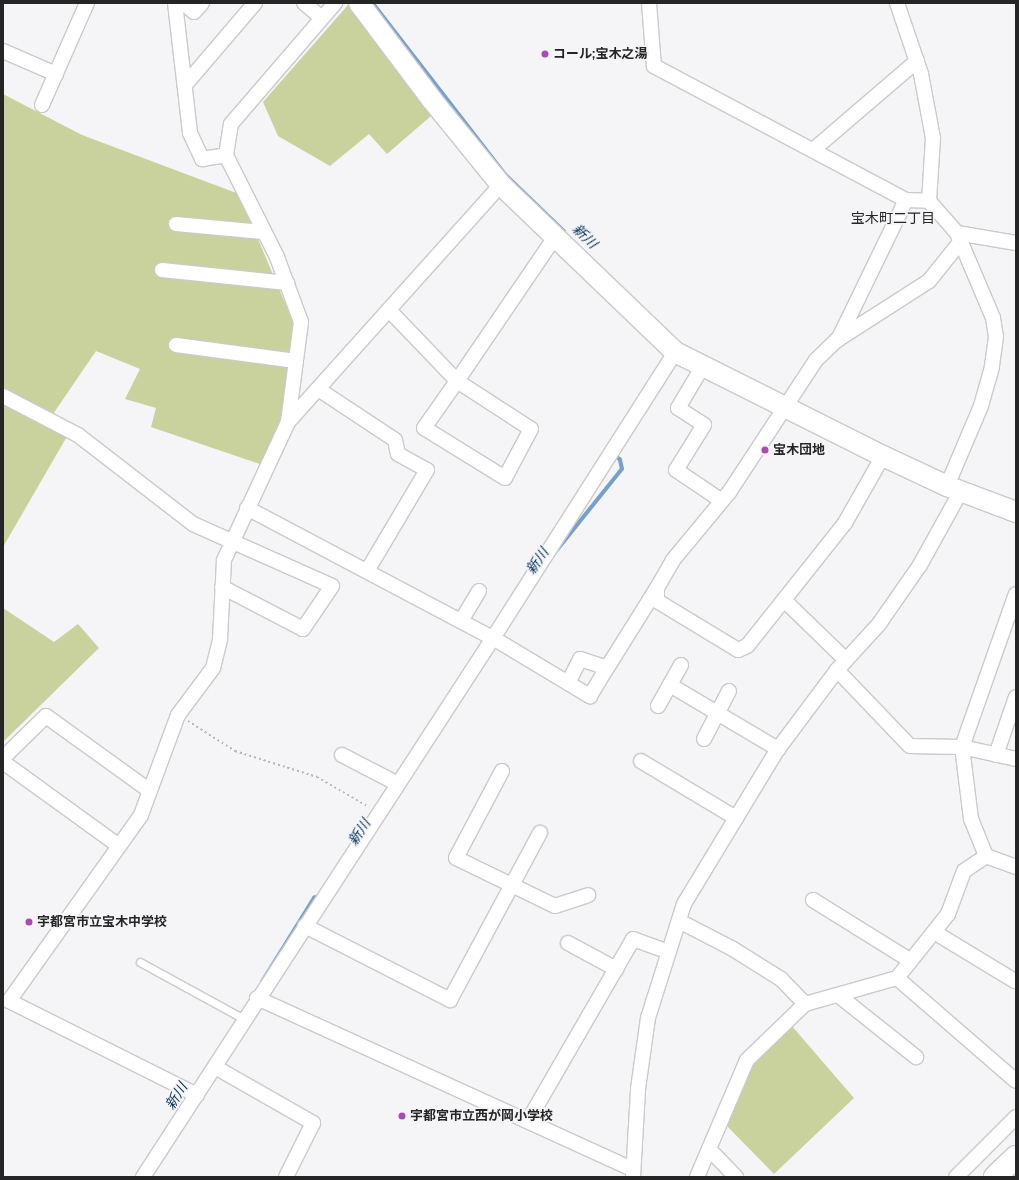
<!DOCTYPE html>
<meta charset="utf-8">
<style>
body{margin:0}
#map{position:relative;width:1019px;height:1180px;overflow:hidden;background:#f5f5f7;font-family:"Archivo Narrow","Noto Sans JP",sans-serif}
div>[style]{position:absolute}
.green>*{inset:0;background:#c9d19c}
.stream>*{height:3.5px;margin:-1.75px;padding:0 1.75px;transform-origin:1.75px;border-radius:1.75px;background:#76a0ca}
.path>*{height:2px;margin-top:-1px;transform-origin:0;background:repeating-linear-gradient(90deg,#b6b6b8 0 2px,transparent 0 5px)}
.roads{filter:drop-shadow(1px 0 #cacacb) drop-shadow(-1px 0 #cacacb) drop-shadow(0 1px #cacacb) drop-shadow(0 -1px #cacacb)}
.lane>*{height:7px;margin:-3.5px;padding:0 3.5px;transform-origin:3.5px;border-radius:3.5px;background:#fff}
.street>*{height:14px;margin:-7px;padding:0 7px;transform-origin:7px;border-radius:7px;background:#fff}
.secondary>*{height:20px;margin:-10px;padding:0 10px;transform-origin:10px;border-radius:10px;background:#fff}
.highway>*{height:22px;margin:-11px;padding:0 11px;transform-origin:11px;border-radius:11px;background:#fff}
.dots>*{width:11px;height:11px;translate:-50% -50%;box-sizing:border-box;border:2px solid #f5f5f7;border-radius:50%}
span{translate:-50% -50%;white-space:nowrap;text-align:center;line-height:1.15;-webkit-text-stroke:3.5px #f5f5f7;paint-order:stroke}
.poi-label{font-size:13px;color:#252526;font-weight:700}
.left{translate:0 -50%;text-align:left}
.neighbourhood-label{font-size:14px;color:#252526}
.water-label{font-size:14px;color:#003158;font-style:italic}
.frame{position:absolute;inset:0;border:4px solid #252526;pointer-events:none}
</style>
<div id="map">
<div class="green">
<div style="clip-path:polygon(348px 5px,431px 116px,387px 154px,369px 134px,330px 166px,278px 136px,263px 102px)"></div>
<div style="clip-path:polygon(3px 94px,82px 135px,239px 194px,293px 322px,287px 415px,263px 465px,151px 427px,156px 408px,125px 399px,140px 369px,96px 351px,53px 414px,3px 387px)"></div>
<div style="clip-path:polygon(3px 398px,69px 433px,3px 547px)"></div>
<div style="clip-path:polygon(3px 608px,54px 642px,78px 624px,99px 648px,3px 742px)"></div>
<div style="clip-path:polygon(791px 1025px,854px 1098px,774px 1174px,723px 1122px,749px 1065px)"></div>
</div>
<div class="stream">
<div style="left:373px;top:3px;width:216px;rotate:52.3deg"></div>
<div style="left:505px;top:174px;width:82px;rotate:44deg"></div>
<div style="left:553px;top:555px;width:110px;rotate:-51.3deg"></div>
<div style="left:622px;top:469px;width:9px;rotate:-103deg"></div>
<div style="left:620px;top:460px;width:8px;rotate:-140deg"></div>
<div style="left:262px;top:982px;width:99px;rotate:-58.2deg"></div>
<div style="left:314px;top:898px;width:8px;rotate:-23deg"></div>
</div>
<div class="path">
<div style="left:188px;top:721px;width:56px;rotate:32.6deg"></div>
<div style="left:235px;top:751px;width:86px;rotate:17.6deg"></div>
<div style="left:317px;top:777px;width:60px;rotate:30deg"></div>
</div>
<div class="roads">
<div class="lane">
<div style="left:140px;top:962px;width:119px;rotate:28.7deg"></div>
</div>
<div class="street">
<div style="left:175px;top:3px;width:131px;rotate:83.4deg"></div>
<div style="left:190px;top:133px;width:29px;rotate:65deg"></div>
<div style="left:202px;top:159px;width:24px;rotate:-9deg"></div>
<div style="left:183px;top:3px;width:14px;rotate:39deg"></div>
<div style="left:194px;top:12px;width:12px;rotate:-48deg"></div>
<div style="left:304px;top:3px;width:23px;rotate:40deg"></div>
<div style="left:649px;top:3px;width:63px;rotate:85.5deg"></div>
<div style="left:654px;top:66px;width:285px;rotate:28deg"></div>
<div style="left:897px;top:3px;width:75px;rotate:71.3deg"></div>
<div style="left:921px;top:74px;width:65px;rotate:79.4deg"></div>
<div style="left:933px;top:138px;width:63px;rotate:93.6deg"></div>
<div style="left:929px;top:201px;width:43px;rotate:48.8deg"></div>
<div style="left:957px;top:233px;width:92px;rotate:67deg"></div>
<div style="left:993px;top:318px;width:19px;rotate:81deg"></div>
<div style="left:996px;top:337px;width:30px;rotate:98deg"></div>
<div style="left:992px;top:367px;width:41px;rotate:105.8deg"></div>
<div style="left:981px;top:406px;width:87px;rotate:113deg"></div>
<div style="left:3px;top:51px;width:58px;rotate:23.5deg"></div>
<div style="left:185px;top:85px;width:108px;rotate:-49.5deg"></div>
<div style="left:42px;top:105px;width:111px;rotate:-66.2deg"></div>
<div style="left:813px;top:150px;width:137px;rotate:-40.6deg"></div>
<div style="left:176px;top:224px;width:87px;rotate:5.3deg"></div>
<div style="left:957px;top:233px;width:60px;rotate:9.6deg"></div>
<div style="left:162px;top:270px;width:126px;rotate:5.9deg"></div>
<div style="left:389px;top:310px;width:98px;rotate:46.2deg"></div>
<div style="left:457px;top:381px;width:88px;rotate:33deg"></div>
<div style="left:531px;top:429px;width:55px;rotate:118deg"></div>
<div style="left:505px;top:478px;width:95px;rotate:-148.3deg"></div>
<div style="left:424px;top:428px;width:57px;rotate:-54.9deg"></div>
<div style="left:457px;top:381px;width:174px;rotate:-55.8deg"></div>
<div style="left:838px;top:340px;width:156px;rotate:-64.1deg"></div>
<div style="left:906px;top:200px;width:23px;rotate:2deg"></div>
<div style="left:176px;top:345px;width:121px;rotate:7.6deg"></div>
<div style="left:703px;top:366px;width:49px;rotate:120.8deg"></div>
<div style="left:678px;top:408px;width:31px;rotate:33deg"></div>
<div style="left:704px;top:425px;width:53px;rotate:121.9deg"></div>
<div style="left:676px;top:470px;width:55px;rotate:34deg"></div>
<div style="left:318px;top:389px;width:92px;rotate:33.5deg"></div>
<div style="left:395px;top:440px;width:14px;rotate:78deg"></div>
<div style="left:398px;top:454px;width:33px;rotate:29deg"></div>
<div style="left:427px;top:470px;width:117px;rotate:120.7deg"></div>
<div style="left:3px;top:396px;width:85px;rotate:27.5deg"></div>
<div style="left:78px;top:435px;width:145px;rotate:37.7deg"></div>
<div style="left:193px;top:524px;width:152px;rotate:24deg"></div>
<div style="left:332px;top:586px;width:52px;rotate:124deg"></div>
<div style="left:303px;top:629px;width:91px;rotate:-152.6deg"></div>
<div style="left:288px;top:422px;width:101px;rotate:-82.6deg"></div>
<div style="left:301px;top:322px;width:69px;rotate:-110.3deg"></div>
<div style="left:277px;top:257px;width:114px;rotate:-116.6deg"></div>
<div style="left:226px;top:155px;width:31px;rotate:-81deg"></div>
<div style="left:231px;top:124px;width:160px;rotate:-49.3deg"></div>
<div style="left:883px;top:456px;width:77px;rotate:119.6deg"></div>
<div style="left:845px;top:523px;width:157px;rotate:128.5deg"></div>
<div style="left:747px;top:646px;width:10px;rotate:156deg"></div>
<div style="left:738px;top:650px;width:95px;rotate:-148.8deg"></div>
<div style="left:657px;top:601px;width:13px;rotate:-90deg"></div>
<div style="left:657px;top:588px;width:32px;rotate:-60deg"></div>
<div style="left:673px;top:560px;width:89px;rotate:-50.4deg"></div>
<div style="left:730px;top:491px;width:157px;rotate:-56.7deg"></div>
<div style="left:816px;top:360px;width:29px;rotate:-44deg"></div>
<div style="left:837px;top:340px;width:109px;rotate:-32.7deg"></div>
<div style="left:929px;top:281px;width:51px;rotate:-51.3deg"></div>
<div style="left:247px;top:508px;width:278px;rotate:27.9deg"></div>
<div style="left:493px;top:638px;width:87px;rotate:31deg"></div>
<div style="left:568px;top:683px;width:27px;rotate:-63deg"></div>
<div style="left:580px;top:659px;width:28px;rotate:18deg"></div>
<div style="left:607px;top:668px;width:94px;rotate:-58deg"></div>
<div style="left:784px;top:600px;width:86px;rotate:44.1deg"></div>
<div style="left:461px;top:621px;width:35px;rotate:-59deg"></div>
<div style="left:837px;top:670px;width:105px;rotate:46.2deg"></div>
<div style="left:910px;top:746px;width:52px;rotate:1.1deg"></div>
<div style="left:962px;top:747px;width:55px;rotate:12.5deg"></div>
<div style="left:568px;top:683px;width:26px;rotate:31deg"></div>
<div style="left:590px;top:696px;width:33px;rotate:-59deg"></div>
<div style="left:670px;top:685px;width:126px;rotate:30.7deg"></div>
<div style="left:658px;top:706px;width:47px;rotate:-60.7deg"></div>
<div style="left:704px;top:739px;width:54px;rotate:-62.5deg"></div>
<div style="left:342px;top:755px;width:63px;rotate:27.4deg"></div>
<div style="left:996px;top:755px;width:61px;rotate:-71deg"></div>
<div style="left:3px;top:758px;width:60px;rotate:-44.3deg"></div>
<div style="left:46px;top:716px;width:128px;rotate:35.8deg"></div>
<div style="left:641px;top:761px;width:111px;rotate:31deg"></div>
<div style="left:3px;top:762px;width:143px;rotate:35.9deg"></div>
<div style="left:502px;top:771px;width:98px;rotate:117.9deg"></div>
<div style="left:456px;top:858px;width:110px;rotate:25.9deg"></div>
<div style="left:555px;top:906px;width:35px;rotate:-18deg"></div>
<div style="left:986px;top:856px;width:32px;rotate:20deg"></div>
<div style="left:813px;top:900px;width:115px;rotate:31.9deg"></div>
<div style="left:679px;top:921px;width:61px;rotate:27.4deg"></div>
<div style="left:733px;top:949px;width:57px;rotate:32deg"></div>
<div style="left:781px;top:979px;width:35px;rotate:46deg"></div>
<div style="left:305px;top:926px;width:163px;rotate:27deg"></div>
<div style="left:450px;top:1000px;width:190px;rotate:-61.7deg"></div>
<div style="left:934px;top:932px;width:95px;rotate:31.2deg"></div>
<div style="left:568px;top:943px;width:55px;rotate:28.4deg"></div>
<div style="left:897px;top:978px;width:157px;rotate:40.9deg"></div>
<div style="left:838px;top:995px;width:100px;rotate:38.5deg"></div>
<div style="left:257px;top:998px;width:413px;rotate:24.5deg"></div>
<div style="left:215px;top:1067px;width:113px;rotate:29.7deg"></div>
<div style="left:313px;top:1123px;width:60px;rotate:116.6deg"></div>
<div style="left:197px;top:1095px;width:210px;rotate:-153.4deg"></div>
<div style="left:9px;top:1001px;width:228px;rotate:-54.6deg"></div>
<div style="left:141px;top:815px;width:107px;rotate:-69.7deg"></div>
<div style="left:178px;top:715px;width:59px;rotate:-53.3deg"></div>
<div style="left:213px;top:668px;width:30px;rotate:-76deg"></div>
<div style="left:220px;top:639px;width:79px;rotate:-87.1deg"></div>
<div style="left:224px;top:560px;width:152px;rotate:-65.1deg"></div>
<div style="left:288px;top:422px;width:319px;rotate:-48.1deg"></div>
<div style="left:528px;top:1121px;width:210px;rotate:-60deg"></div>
<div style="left:633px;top:939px;width:38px;rotate:20deg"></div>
<div style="left:709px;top:1149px;width:39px;rotate:46deg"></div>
<div style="left:143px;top:1177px;width:643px;rotate:-57deg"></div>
<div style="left:493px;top:638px;width:339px;rotate:-57.5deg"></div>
<div style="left:633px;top:1177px;width:88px;rotate:-86.7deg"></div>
<div style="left:638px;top:1089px;width:72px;rotate:-82deg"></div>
<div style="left:648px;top:1018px;width:120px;rotate:-72.5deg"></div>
<div style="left:684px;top:904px;width:181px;rotate:-58.8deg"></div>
<div style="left:778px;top:749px;width:99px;rotate:-53.2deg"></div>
<div style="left:837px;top:670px;width:62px;rotate:-47.6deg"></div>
<div style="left:879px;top:624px;width:72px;rotate:-55.2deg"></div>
<div style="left:920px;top:565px;width:85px;rotate:-61deg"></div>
<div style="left:697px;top:1177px;width:127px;rotate:-66.9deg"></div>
<div style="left:747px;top:1060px;width:81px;rotate:-44deg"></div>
<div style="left:805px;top:1004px;width:96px;rotate:-15.8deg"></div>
<div style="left:897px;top:978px;width:82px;rotate:-51.4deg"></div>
<div style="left:948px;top:914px;width:46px;rotate:-69.6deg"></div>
<div style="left:964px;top:871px;width:27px;rotate:-34deg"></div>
<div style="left:986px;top:856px;width:40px;rotate:-112deg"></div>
<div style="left:971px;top:819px;width:73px;rotate:-97.1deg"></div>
<div style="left:962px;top:747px;width:162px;rotate:-70.6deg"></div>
<div style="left:956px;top:1177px;width:85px;rotate:-45deg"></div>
</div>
<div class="secondary">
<div style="left:359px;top:3px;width:121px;rotate:53deg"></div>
<div style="left:432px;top:100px;width:109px;rotate:50.9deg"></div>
<div style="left:501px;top:185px;width:241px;rotate:43.8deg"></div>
<div style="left:675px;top:352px;width:233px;rotate:26.6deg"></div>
<div style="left:883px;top:456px;width:71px;rotate:25.1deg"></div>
<div style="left:947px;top:486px;width:74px;rotate:20.6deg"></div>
</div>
<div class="highway">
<div style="left:995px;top:1177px;width:29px;rotate:-44deg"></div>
</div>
</div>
<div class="dots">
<div style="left:545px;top:54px;background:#a94bb5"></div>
<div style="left:765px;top:450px;background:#a94bb5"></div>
<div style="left:29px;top:922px;background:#a94bb5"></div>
<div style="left:402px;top:1116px;background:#a94bb5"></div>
</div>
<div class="poi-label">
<span class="left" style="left:553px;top:54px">コール;宝木之湯</span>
<span class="left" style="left:773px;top:450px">宝木団地</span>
<span class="left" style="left:37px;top:922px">宇都宮市立宝木中学校</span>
<span class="left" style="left:410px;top:1116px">宇都宮市立西が岡小学校</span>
</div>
<div class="neighbourhood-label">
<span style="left:893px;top:218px">宝木町二丁目</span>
</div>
<div class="water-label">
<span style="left:585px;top:236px;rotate:44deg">新川</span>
<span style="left:537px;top:561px;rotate:-55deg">新川</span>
<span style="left:359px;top:832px;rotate:-57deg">新川</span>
<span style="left:176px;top:1096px;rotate:-58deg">新川</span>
</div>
<div class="frame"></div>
</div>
